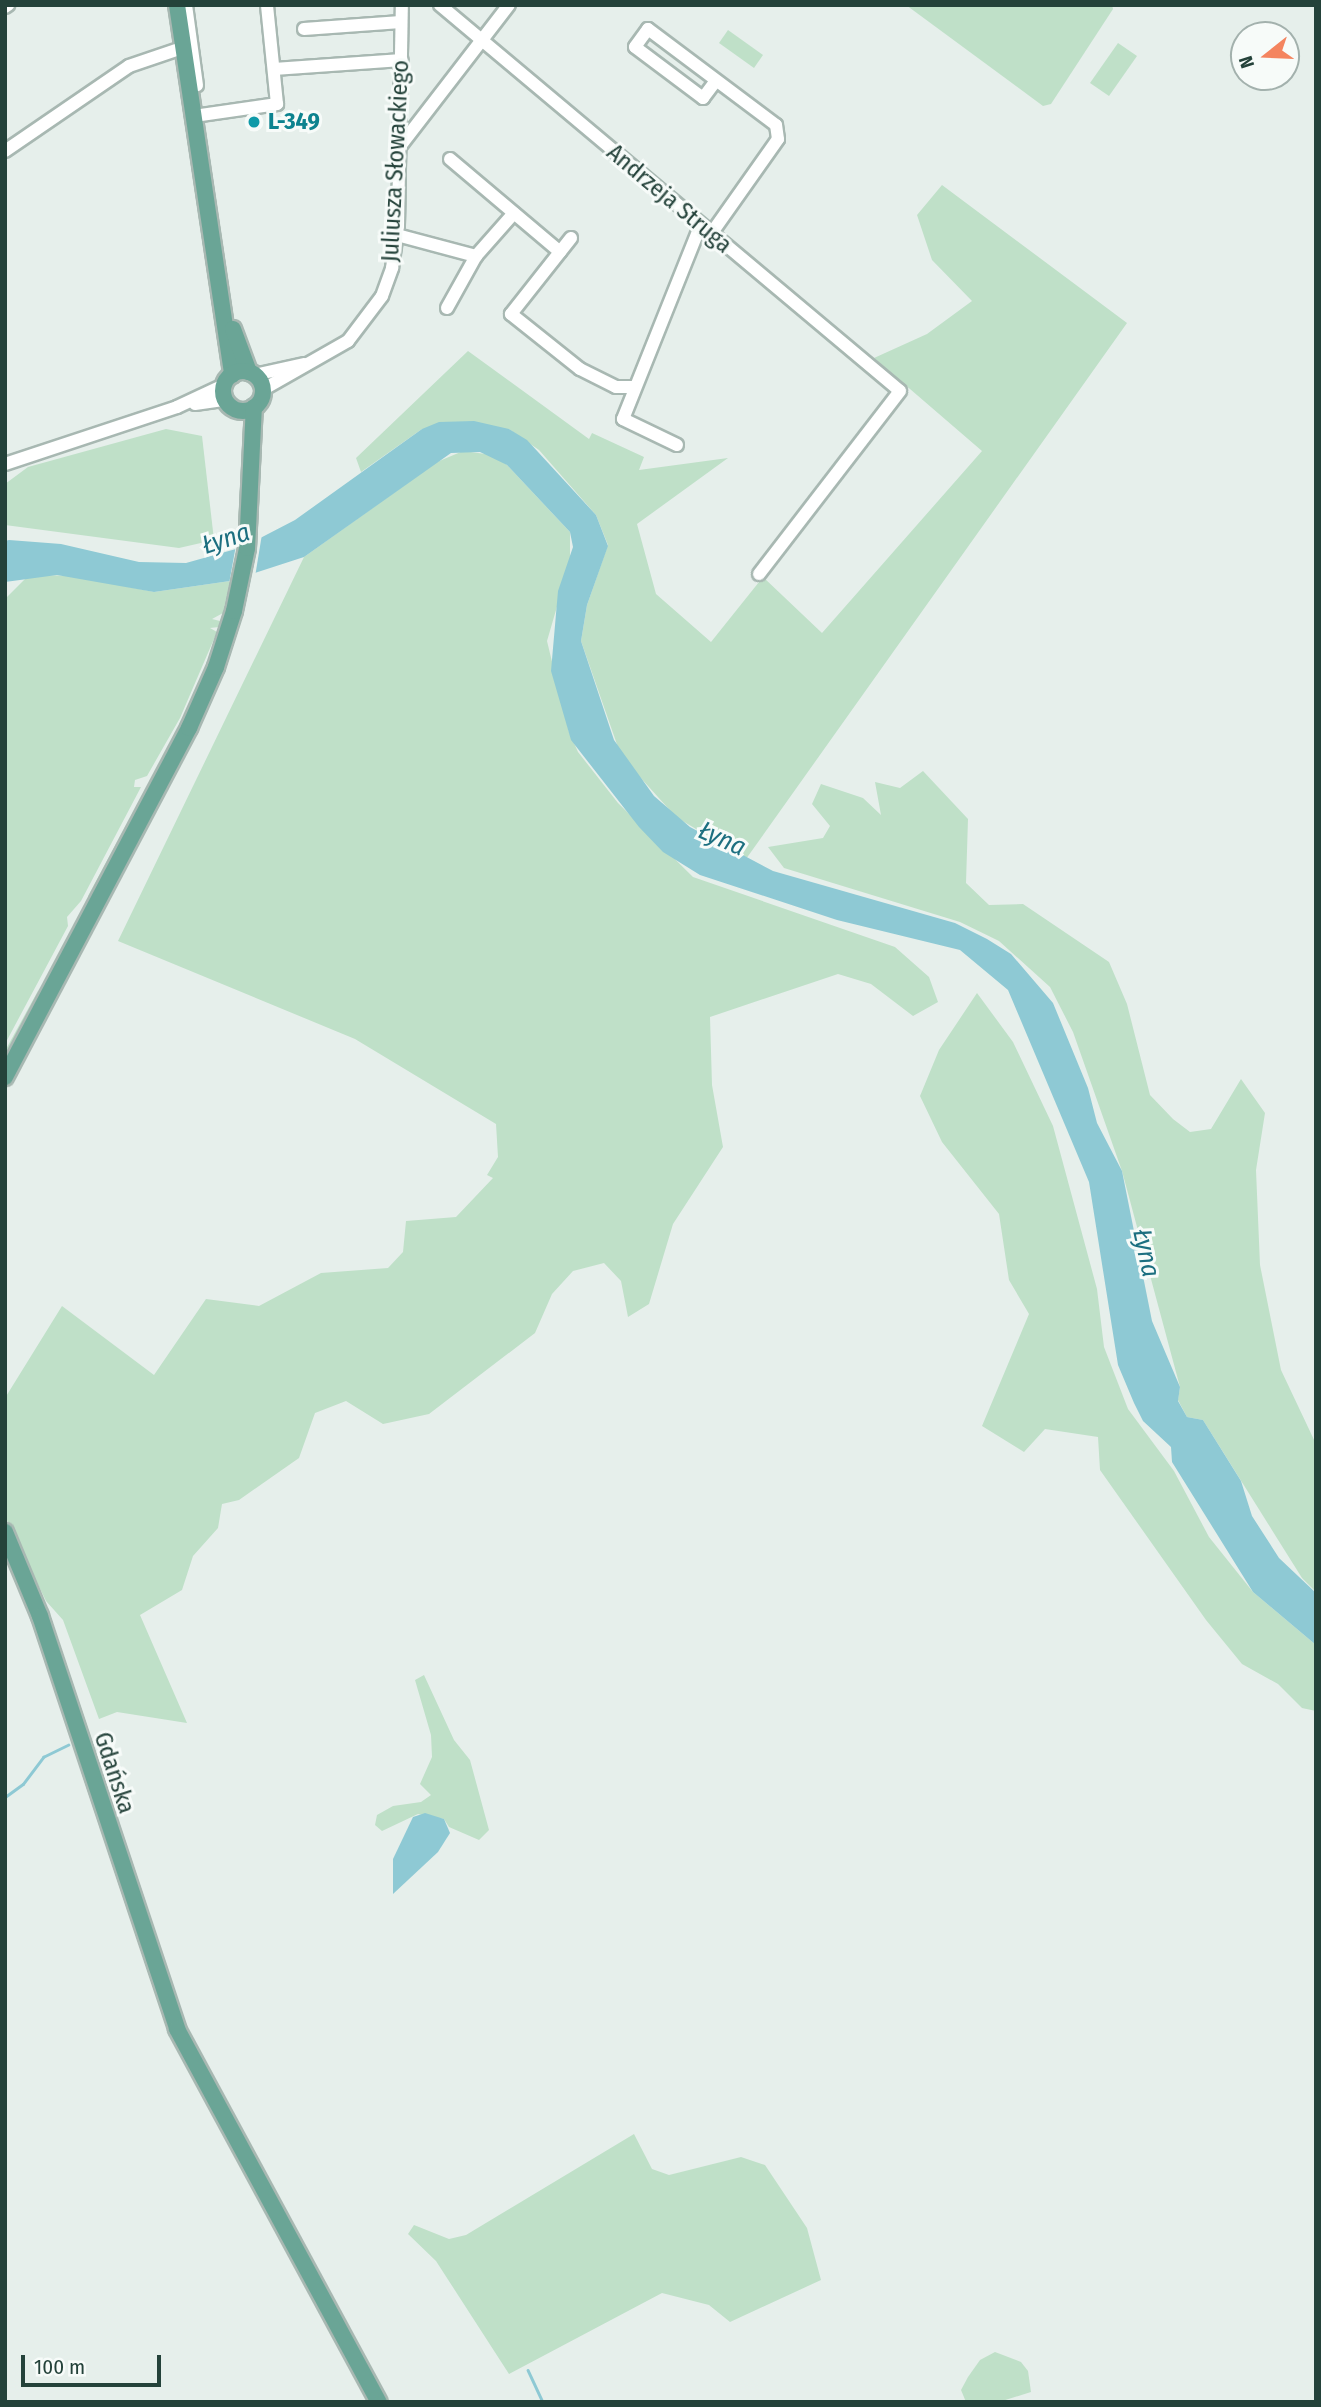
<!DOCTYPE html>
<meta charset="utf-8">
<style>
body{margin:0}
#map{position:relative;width:1321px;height:2407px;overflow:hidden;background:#e6efeb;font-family:"Fira Sans Condensed",sans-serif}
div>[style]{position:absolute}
.green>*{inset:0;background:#bfe0c8}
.water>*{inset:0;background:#8ec9d4}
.pier>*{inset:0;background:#e6efeb}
.stream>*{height:2.5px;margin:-1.25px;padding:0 1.25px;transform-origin:1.25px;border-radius:1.25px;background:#8ec9d4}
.roads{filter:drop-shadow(2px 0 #a8b8b2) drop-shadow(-2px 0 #a8b8b2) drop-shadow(0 2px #a8b8b2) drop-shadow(0 -2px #a8b8b2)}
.minor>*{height:12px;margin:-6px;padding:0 6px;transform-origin:6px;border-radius:6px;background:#fff}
.major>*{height:16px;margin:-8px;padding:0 8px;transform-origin:8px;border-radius:8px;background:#6aa596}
.major>.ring{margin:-8px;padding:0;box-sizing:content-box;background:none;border:16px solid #6aa596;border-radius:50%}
.dots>*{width:19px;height:19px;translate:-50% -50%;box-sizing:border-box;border:4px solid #f7fbf9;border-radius:50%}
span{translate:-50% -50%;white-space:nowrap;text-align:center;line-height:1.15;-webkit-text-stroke:6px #f7fbf9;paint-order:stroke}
.culture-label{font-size:24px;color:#0d838f;font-weight:700}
.left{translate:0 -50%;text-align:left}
.street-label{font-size:24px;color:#24423a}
.water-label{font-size:26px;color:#1c6f80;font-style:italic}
.frame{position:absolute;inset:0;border:7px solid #24423a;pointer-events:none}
.north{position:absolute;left:1230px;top:21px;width:70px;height:70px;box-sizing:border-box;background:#f7fbf9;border:2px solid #a3b1ad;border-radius:50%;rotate:252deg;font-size:19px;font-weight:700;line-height:28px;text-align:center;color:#24423a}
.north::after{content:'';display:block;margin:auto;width:24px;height:32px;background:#f4845f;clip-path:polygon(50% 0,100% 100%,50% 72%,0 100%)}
.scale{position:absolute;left:21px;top:2355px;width:140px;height:32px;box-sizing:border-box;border:4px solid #24423a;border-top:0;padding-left:9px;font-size:21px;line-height:24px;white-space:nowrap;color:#24423a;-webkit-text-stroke:5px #f7fbf9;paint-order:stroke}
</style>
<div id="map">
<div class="green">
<div style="clip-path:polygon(906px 5px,1112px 5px,1113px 9px,1051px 104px,1043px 106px)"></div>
<div style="clip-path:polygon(728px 30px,763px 55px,754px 68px,719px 43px)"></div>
<div style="clip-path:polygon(1118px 43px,1137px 56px,1109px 96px,1090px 83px)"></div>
<div style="clip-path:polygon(942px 185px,1127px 323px,746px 859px,676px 817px,621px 756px,581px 641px,587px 605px,608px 545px,596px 515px,539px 450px,509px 429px,422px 429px,361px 472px,356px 458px,468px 351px,589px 439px,592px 433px,644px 457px,639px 470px,728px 458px,637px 524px,656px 594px,711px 642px,763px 577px,822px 633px,982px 451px,874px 358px,927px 334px,972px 301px,932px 260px,917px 215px)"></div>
<div style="clip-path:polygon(166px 429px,202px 436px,214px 540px,179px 548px,5px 525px,5px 484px,28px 467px)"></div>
<div style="clip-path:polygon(463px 451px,493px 455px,507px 465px,570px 532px,570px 562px,547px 641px,569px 732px,578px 752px,618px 803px,693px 877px,895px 947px,929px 977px,938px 1002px,913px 1016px,871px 984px,838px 974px,710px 1017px,712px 1085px,723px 1147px,673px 1224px,649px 1304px,628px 1317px,621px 1281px,604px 1263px,573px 1271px,552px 1294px,535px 1333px,429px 1414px,383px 1424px,346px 1401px,315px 1413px,299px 1458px,239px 1500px,222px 1504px,218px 1528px,193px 1556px,182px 1590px,140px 1615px,187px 1723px,117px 1712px,99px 1719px,63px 1620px,46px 1601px,5px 1516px,5px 1398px,62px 1306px,154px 1375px,206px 1299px,259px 1306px,321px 1273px,388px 1268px,403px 1252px,406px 1221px,456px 1217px,493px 1178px,487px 1175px,498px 1157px,496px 1124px,355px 1039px,118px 941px,304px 557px,437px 462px)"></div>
<div style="clip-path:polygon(42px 575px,74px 576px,154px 592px,230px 581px,223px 613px,212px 619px,220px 621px,219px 627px,210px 628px,217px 632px,180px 718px,147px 776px,135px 780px,134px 787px,141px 787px,81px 901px,67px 917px,68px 926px,5px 1044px,5px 599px,26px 578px)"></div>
<div style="clip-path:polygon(221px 634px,197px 699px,90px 900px,88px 896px,181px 723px)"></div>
<div style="clip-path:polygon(923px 771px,968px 819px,966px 883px,989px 905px,1023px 904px,1109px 962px,1127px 1004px,1150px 1095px,1173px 1119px,1190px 1132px,1211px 1129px,1241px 1079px,1265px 1113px,1256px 1170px,1260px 1265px,1281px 1370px,1316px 1444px,1316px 1592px,1302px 1578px,1203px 1420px,1187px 1417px,1178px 1400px,1180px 1387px,1122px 1171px,1073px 1032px,1050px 987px,999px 941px,960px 922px,784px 868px,768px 847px,823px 838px,830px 826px,812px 804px,821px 784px,863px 798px,881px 815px,875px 782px,900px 788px)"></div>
<div style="clip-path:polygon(39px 989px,33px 1007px,5px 1060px,5px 1051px)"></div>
<div style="clip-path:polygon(977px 993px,1013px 1042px,1053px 1126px,1097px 1289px,1104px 1347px,1128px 1409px,1174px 1471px,1209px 1537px,1253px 1592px,1316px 1645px,1316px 1711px,1302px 1708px,1278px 1684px,1242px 1664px,1206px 1620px,1100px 1470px,1098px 1437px,1045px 1429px,1024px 1452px,982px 1426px,1029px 1314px,1009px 1280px,999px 1214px,942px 1142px,920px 1096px,939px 1050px)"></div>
<div style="clip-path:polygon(424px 1675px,454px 1740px,470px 1760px,489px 1830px,479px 1840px,449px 1827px,444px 1819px,418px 1814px,382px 1831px,375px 1825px,377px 1815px,393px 1806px,421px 1802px,431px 1795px,420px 1784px,432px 1757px,431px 1735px,415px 1680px)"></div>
<div style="clip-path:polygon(634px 2134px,652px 2169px,669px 2175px,741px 2157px,765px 2165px,807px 2228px,821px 2280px,730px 2322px,709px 2305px,662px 2293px,509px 2374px,436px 2261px,408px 2234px,414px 2225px,449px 2239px,466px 2235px)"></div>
<div style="clip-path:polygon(995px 2352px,1021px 2362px,1028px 2371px,1031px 2392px,999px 2402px,966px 2402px,961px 2390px,968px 2377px,980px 2360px)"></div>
</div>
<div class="water">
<div style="clip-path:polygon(474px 421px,509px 429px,527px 440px,596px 515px,608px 546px,587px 605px,581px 641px,614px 740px,654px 796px,690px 827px,773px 871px,955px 923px,987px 939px,1011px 954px,1053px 1003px,1088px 1088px,1097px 1123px,1122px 1171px,1152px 1321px,1180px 1387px,1178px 1401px,1187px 1417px,1203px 1420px,1241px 1481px,1252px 1516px,1279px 1558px,1316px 1593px,1316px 1645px,1253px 1592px,1172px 1462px,1171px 1447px,1143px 1421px,1134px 1403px,1118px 1365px,1089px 1182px,1008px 990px,960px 950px,837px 920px,700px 875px,663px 852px,639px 827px,571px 740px,551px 671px,558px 591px,573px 547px,570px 532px,507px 465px,480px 452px,451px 453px,304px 557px,230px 581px,154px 592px,57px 575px,5px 582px,5px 541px,9px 540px,61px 544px,139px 562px,186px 563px,243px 547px,295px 520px,422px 429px,439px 422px)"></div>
<div style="clip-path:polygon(425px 1813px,444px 1819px,450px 1833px,438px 1852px,393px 1894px,393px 1859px,413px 1817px)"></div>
</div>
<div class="pier">
<div style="clip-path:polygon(262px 534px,255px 577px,229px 584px,236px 545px)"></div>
</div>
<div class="stream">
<div style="left:5px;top:1797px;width:22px;rotate:-36deg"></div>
<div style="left:23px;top:1784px;width:34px;rotate:-53deg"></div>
<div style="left:43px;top:1757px;width:28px;rotate:-26deg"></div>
<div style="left:528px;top:2370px;width:35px;rotate:65deg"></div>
</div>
<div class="roads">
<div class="minor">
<div style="left:186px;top:5px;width:81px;rotate:82.2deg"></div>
<div style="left:440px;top:5px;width:600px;rotate:40deg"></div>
<div style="left:900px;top:391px;width:231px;rotate:127.6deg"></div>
<div style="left:5px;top:7px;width:4px;rotate:-34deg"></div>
<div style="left:304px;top:29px;width:97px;rotate:-4.1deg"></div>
<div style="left:274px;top:69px;width:128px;rotate:-4deg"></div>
<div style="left:201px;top:115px;width:77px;rotate:-8.2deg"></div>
<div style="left:277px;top:104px;width:100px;rotate:-95.8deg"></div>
<div style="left:401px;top:145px;width:177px;rotate:-52.4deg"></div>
<div style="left:5px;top:151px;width:150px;rotate:-34.4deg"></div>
<div style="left:129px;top:66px;width:56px;rotate:-18.8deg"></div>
<div style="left:450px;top:159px;width:144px;rotate:40.2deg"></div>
<div style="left:711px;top:234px;width:116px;rotate:-54.8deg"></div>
<div style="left:778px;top:139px;width:14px;rotate:-98deg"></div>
<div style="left:776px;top:125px;width:160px;rotate:-143.1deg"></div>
<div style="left:648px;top:29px;width:22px;rotate:126deg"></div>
<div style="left:635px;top:47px;width:85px;rotate:36.9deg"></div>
<div style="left:703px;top:98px;width:21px;rotate:-53deg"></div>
<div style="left:397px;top:235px;width:82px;rotate:14.9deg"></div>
<div style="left:571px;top:238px;width:97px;rotate:128.3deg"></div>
<div style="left:511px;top:314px;width:88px;rotate:38.6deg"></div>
<div style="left:580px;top:369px;width:40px;rotate:26.6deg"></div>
<div style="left:616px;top:387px;width:19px"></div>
<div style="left:447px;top:308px;width:60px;rotate:-60.9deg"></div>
<div style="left:476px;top:256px;width:57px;rotate:-48.5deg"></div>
<div style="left:254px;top:375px;width:51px;rotate:-12.4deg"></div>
<div style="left:262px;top:390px;width:99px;rotate:-29.7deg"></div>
<div style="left:348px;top:341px;width:56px;rotate:-52.9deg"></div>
<div style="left:382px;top:296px;width:30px;rotate:-70deg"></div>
<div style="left:392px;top:268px;width:42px;rotate:-81.9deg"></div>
<div style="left:398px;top:226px;width:221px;rotate:-89deg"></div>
<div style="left:195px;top:404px;width:30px;rotate:-8deg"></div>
<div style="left:677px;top:445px;width:60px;rotate:-154.3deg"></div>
<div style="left:623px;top:419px;width:208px;rotate:-68.2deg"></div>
<div style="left:5px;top:464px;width:181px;rotate:-18.3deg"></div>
<div style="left:177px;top:407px;width:52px;rotate:-25.1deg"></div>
</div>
<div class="major">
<div style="left:177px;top:5px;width:374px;rotate:81.5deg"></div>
<div style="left:233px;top:329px;width:46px;rotate:69.6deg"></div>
<div class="ring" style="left:223px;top:371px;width:24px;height:24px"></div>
<div style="left:5px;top:1077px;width:395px;rotate:-62.2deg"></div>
<div style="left:189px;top:728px;width:67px;rotate:-66.1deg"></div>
<div style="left:216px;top:667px;width:59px;rotate:-72.2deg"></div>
<div style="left:234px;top:611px;width:64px;rotate:-78.3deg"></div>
<div style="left:247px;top:548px;width:141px;rotate:-87.2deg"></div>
<div style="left:5px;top:1532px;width:91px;rotate:67.4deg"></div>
<div style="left:40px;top:1616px;width:435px;rotate:71.6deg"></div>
<div style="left:177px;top:2029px;width:424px;rotate:61.6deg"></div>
</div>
</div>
<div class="dots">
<div style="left:254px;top:122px;background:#0f9aa8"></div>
</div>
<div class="culture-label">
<span class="left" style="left:268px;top:122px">L-349</span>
</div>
<div class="street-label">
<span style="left:396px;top:161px;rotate:-87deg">Juliusza Słowackiego</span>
<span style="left:669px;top:199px;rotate:40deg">Andrzeja Struga</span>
<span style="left:114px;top:1773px;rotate:72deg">Gdańska</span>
</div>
<div class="water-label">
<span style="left:226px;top:539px;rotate:-18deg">Łyna</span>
<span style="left:722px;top:839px;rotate:24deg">Łyna</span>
<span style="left:1146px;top:1253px;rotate:78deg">Łyna</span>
</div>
<div class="frame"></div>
<div class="north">N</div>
<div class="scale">100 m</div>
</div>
